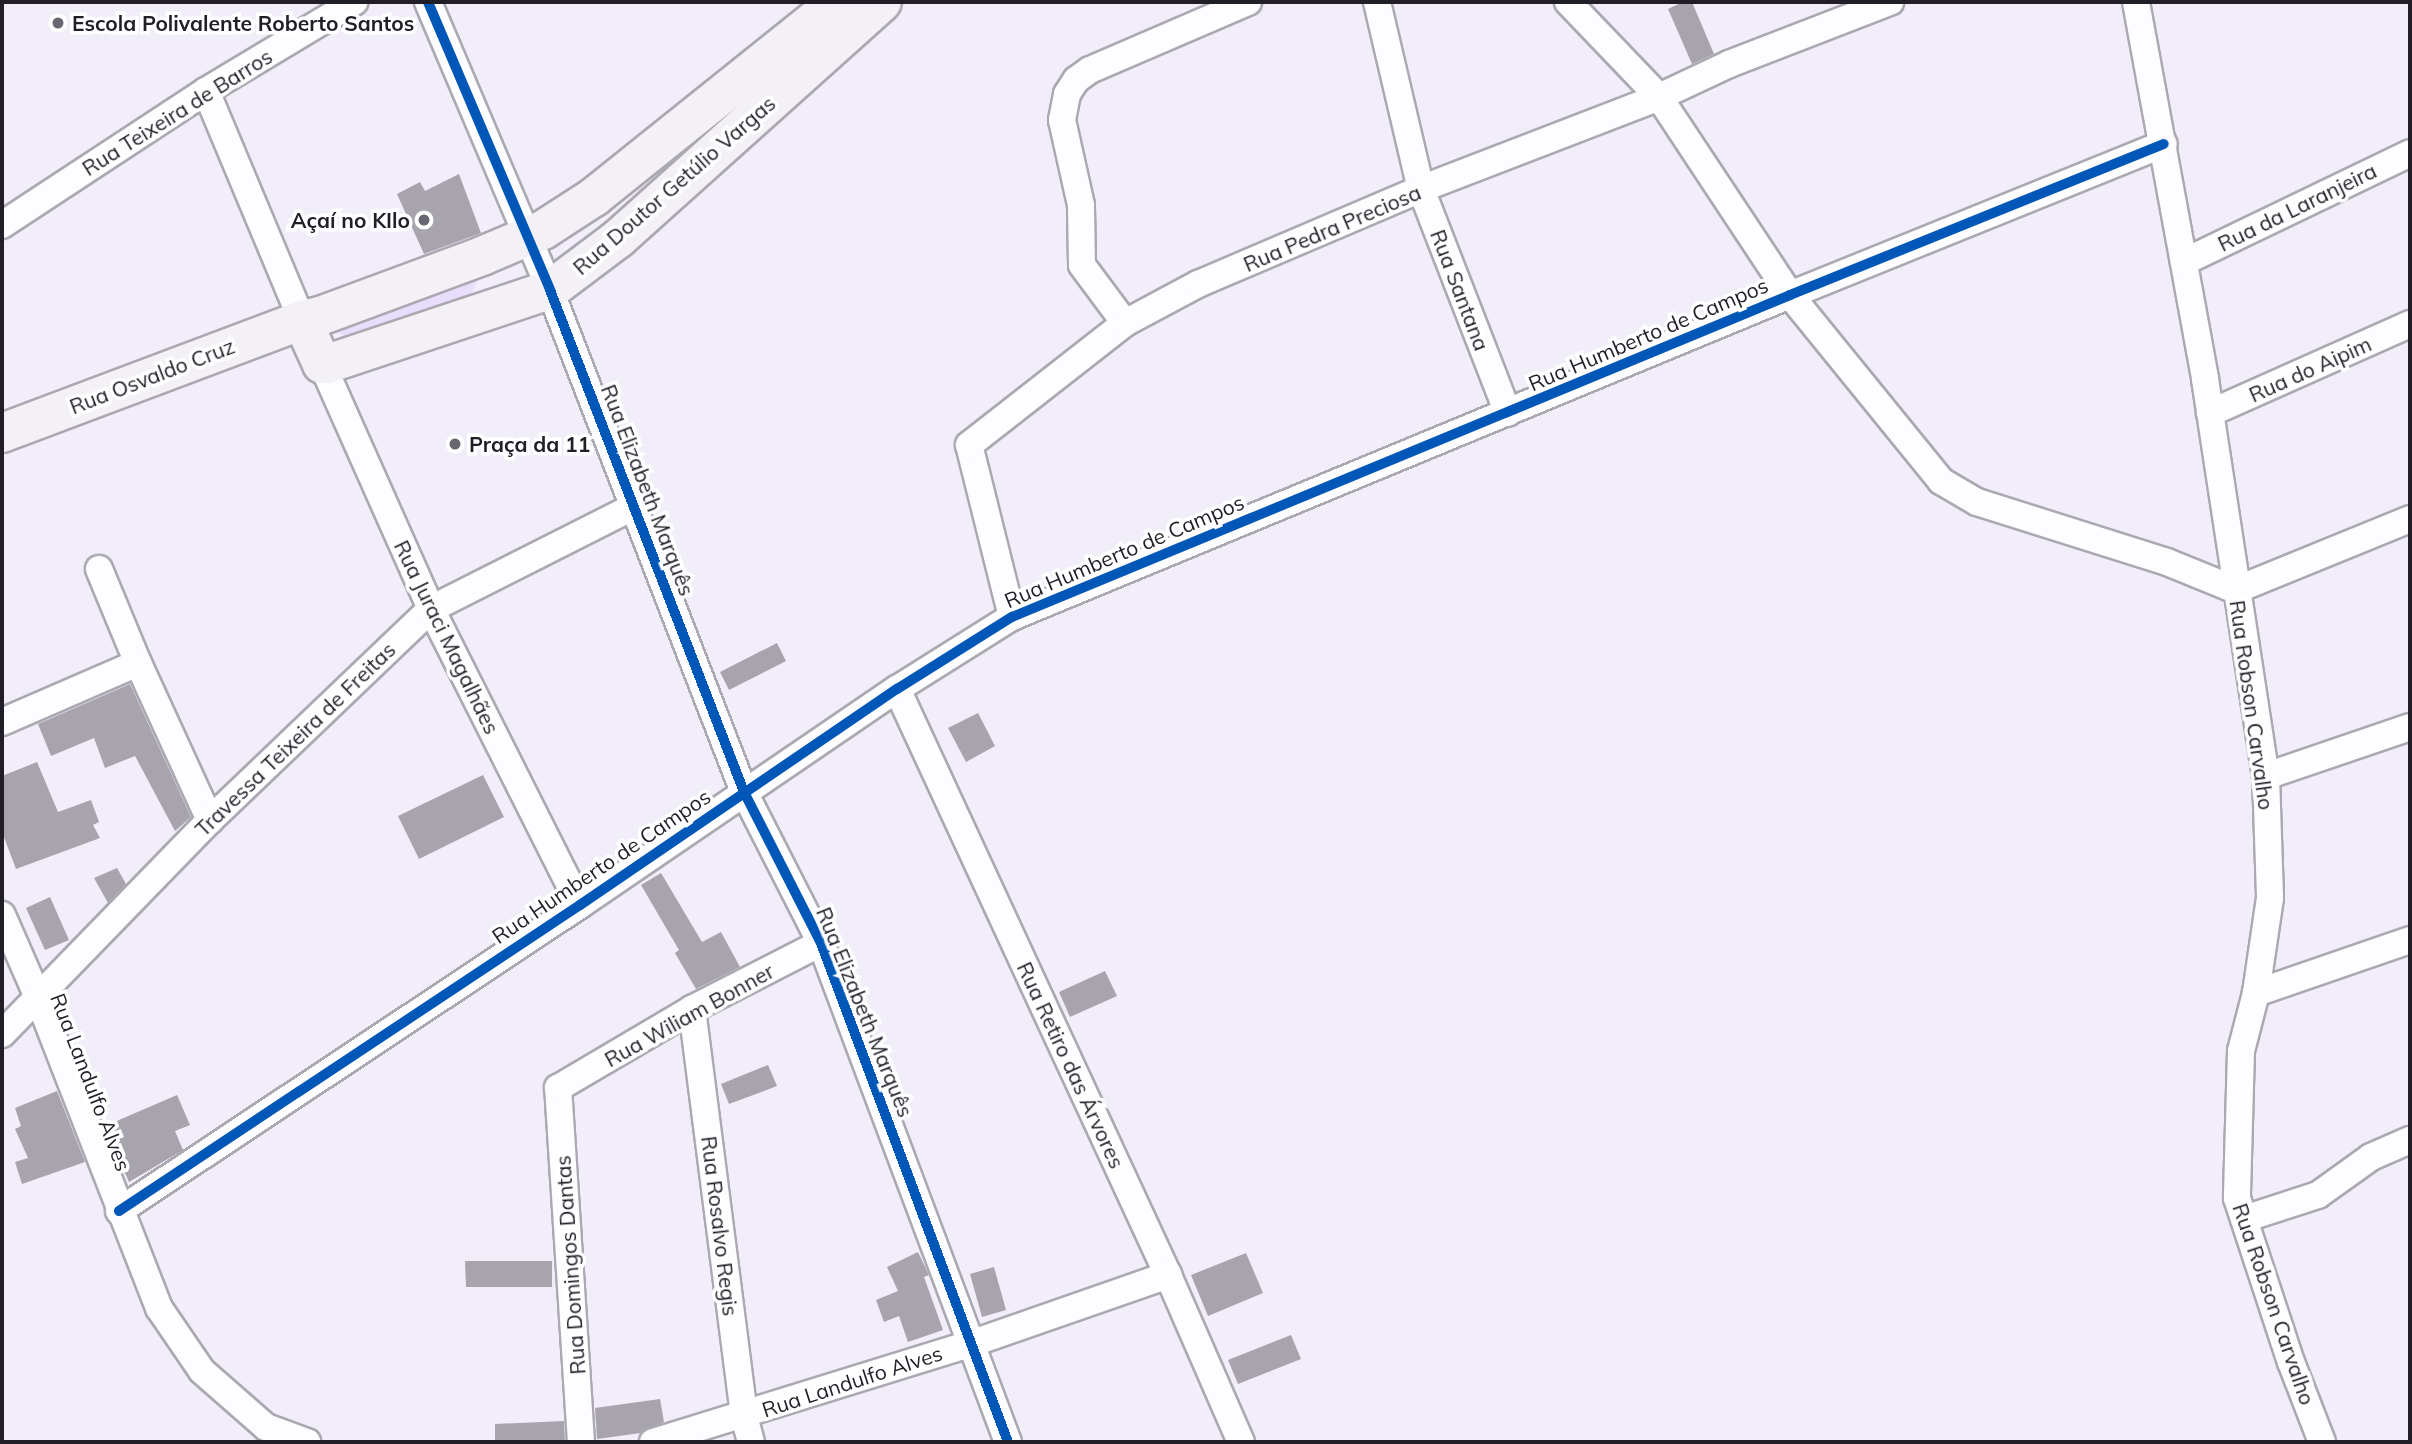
<!DOCTYPE html>
<meta charset="utf-8">
<style>
body{margin:0}
#map{position:relative;width:2412px;height:1444px;overflow:hidden;background:#f1edf9;font-family:Mulish,sans-serif}
div>[style]{position:absolute}
.green>*{inset:0;background:#e8ddfc}
.building>*{inset:0;background:#a8a4ae}
.roads{filter:drop-shadow(2px 0 #aba8b2) drop-shadow(-2px 0 #aba8b2) drop-shadow(0 2px #aba8b2) drop-shadow(0 -2px #aba8b2)}
.minor>*{height:26px;margin:-13px;padding:0 13px;transform-origin:13px;border-radius:13px;background:#fdfcfe}
.secondary>*{height:38px;margin:-19px;padding:0 19px;transform-origin:19px;border-radius:19px;background:#f4f1f6}
.cycleway>*{height:10px;margin:-5px;padding:0 5px;transform-origin:5px;border-radius:5px;background:#0057b8}
.dots>*{width:19px;height:19px;translate:-50% -50%;box-sizing:border-box;border:4px solid #fff;border-radius:50%}
span{translate:-50% -50%;white-space:nowrap;text-align:center;line-height:1.15;-webkit-text-stroke:7px #fff;paint-order:stroke}
.poi-label{font-size:21px;color:#221e28;font-weight:700}
.left{translate:0 -50%;text-align:left}
.right{translate:-100% -50%;text-align:right}
.street-label{font-size:21px;color:#221e28}
.frame{position:absolute;inset:0;border:4px solid #221e28;pointer-events:none}
</style>
<div id="map">
<div class="green">
<div style="clip-path:polygon(481px 272px,470px 297px,346px 338px,330px 326px)"></div>
</div>
<div class="building">
<div style="clip-path:polygon(1683px 2px,1692px 2px,1714px 54px,1692px 64px,1668px 9px)"></div>
<div style="clip-path:polygon(459px 174px,481px 233px,424px 254px,397px 194px,420px 182px,425px 191px)"></div>
<div style="clip-path:polygon(777px 643px,786px 661px,729px 690px,720px 672px)"></div>
<div style="clip-path:polygon(130px 684px,191px 817px,175px 831px,135px 756px,105px 768px,94px 738px,51px 756px,38px 724px)"></div>
<div style="clip-path:polygon(978px 713px,995px 746px,966px 762px,948px 728px)"></div>
<div style="clip-path:polygon(37px 762px,58px 812px,91px 800px,99px 822px,93px 825px,100px 838px,16px 869px,2px 832px,2px 776px)"></div>
<div style="clip-path:polygon(483px 775px,504px 817px,419px 859px,398px 816px)"></div>
<div style="clip-path:polygon(117px 868px,126px 884px,108px 903px,94px 878px)"></div>
<div style="clip-path:polygon(661px 873px,702px 942px,721px 932px,740px 967px,696px 989px,675px 953px,679px 950px,641px 885px)"></div>
<div style="clip-path:polygon(50px 897px,69px 940px,45px 950px,26px 908px)"></div>
<div style="clip-path:polygon(1105px 971px,1117px 996px,1070px 1017px,1059px 992px)"></div>
<div style="clip-path:polygon(768px 1065px,777px 1086px,729px 1104px,721px 1084px)"></div>
<div style="clip-path:polygon(57px 1091px,85px 1162px,22px 1184px,15px 1162px,28px 1158px,15px 1129px,21px 1126px,15px 1108px)"></div>
<div style="clip-path:polygon(177px 1095px,190px 1125px,175px 1131px,183px 1150px,129px 1182px,105px 1126px)"></div>
<div style="clip-path:polygon(918px 1252px,929px 1275px,924px 1277px,943px 1330px,908px 1342px,899px 1316px,884px 1322px,876px 1300px,898px 1291px,887px 1267px)"></div>
<div style="clip-path:polygon(1246px 1253px,1263px 1293px,1208px 1316px,1191px 1275px)"></div>
<div style="clip-path:polygon(465px 1261px,552px 1261px,552px 1287px,466px 1287px)"></div>
<div style="clip-path:polygon(994px 1267px,1006px 1310px,982px 1317px,970px 1274px)"></div>
<div style="clip-path:polygon(1291px 1335px,1301px 1359px,1238px 1384px,1228px 1360px)"></div>
<div style="clip-path:polygon(660px 1399px,664px 1422px,641px 1433px,597px 1439px,595px 1408px)"></div>
<div style="clip-path:polygon(564px 1421px,565px 1442px,495px 1442px,495px 1424px)"></div>
</div>
<div class="roads">
<div class="minor">
<div style="left:428px;top:2px;width:313px;rotate:67deg"></div>
<div style="left:550px;top:290px;width:538px;rotate:68.87deg"></div>
<div style="left:744px;top:792px;width:169px;rotate:63deg"></div>
<div style="left:821px;top:943px;width:533px;rotate:69.46deg"></div>
<div style="left:1377px;top:2px;width:192px;rotate:76.8deg"></div>
<div style="left:1421px;top:189px;width:240px;rotate:68.8deg"></div>
<div style="left:1568px;top:2px;width:132px;rotate:46.2deg"></div>
<div style="left:1659px;top:97px;width:237px;rotate:56.5deg"></div>
<div style="left:1790px;top:295px;width:240px;rotate:50.9deg"></div>
<div style="left:1941px;top:481px;width:42px;rotate:30.3deg"></div>
<div style="left:1977px;top:502px;width:199px;rotate:17.5deg"></div>
<div style="left:2167px;top:562px;width:74px;rotate:22.1deg"></div>
<div style="left:2236px;top:590px;width:188px;rotate:-22.2deg"></div>
<div style="left:2136px;top:2px;width:383px;rotate:79.6deg"></div>
<div style="left:2205px;top:379px;width:402px;rotate:81.3deg"></div>
<div style="left:2266px;top:776px;width:122px;rotate:88.1deg"></div>
<div style="left:2270px;top:898px;width:96px;rotate:98.4deg"></div>
<div style="left:2256px;top:993px;width:60px;rotate:104.5deg"></div>
<div style="left:2241px;top:1051px;width:147px;rotate:91.6deg"></div>
<div style="left:2237px;top:1198px;width:173px;rotate:71.8deg"></div>
<div style="left:2291px;top:1362px;width:86px;rotate:68.8deg"></div>
<div style="left:206px;top:91px;width:248px;rotate:67.3deg"></div>
<div style="left:2px;top:225px;width:244px;rotate:-33.3deg"></div>
<div style="left:206px;top:91px;width:173px;rotate:-31deg"></div>
<div style="left:2184px;top:262px;width:251px;rotate:-25.7deg"></div>
<div style="left:1125px;top:323px;width:72px;rotate:-126.6deg"></div>
<div style="left:1082px;top:265px;width:60px;rotate:-91deg"></div>
<div style="left:1081px;top:205px;width:87px;rotate:-102.6deg"></div>
<div style="left:1062px;top:120px;width:26px;rotate:-79deg"></div>
<div style="left:1067px;top:94px;width:17px;rotate:-57deg"></div>
<div style="left:1076px;top:80px;width:17px;rotate:-36deg"></div>
<div style="left:1090px;top:70px;width:172px;rotate:-23.3deg"></div>
<div style="left:322px;top:364px;width:268px;rotate:66deg"></div>
<div style="left:431px;top:609px;width:331px;rotate:63.3deg"></div>
<div style="left:2210px;top:413px;width:219px;rotate:-24deg"></div>
<div style="left:99px;top:569px;width:102px;rotate:67.5deg"></div>
<div style="left:138px;top:663px;width:173px;rotate:65.4deg"></div>
<div style="left:1012px;top:617px;width:177px;rotate:-104deg"></div>
<div style="left:969px;top:445px;width:198px;rotate:-38deg"></div>
<div style="left:1125px;top:323px;width:83px;rotate:-28.1deg"></div>
<div style="left:1198px;top:284px;width:242px;rotate:-23.1deg"></div>
<div style="left:1421px;top:189px;width:255px;rotate:-21.1deg"></div>
<div style="left:1659px;top:97px;width:77px;rotate:-25.2deg"></div>
<div style="left:1729px;top:64px;width:173px;rotate:-21.1deg"></div>
<div style="left:897px;top:689px;width:646px;rotate:65.18deg"></div>
<div style="left:1168px;top:1275px;width:182px;rotate:66.4deg"></div>
<div style="left:2px;top:722px;width:148px;rotate:-23.5deg"></div>
<div style="left:2266px;top:776px;width:152px;rotate:-18.8deg"></div>
<div style="left:2px;top:915px;width:87px;rotate:66.4deg"></div>
<div style="left:37px;top:995px;width:336px;rotate:68.7deg"></div>
<div style="left:159px;top:1308px;width:76px;rotate:55.7deg"></div>
<div style="left:202px;top:1371px;width:85px;rotate:41.2deg"></div>
<div style="left:266px;top:1427px;width:44px;rotate:20.1deg"></div>
<div style="left:2256px;top:993px;width:163px;rotate:-19deg"></div>
<div style="left:692px;top:1009px;width:410px;rotate:82.7deg"></div>
<div style="left:744px;top:1416px;width:27px;rotate:75deg"></div>
<div style="left:2px;top:1034px;width:298px;rotate:-45.8deg"></div>
<div style="left:210px;top:820px;width:306px;rotate:-43.7deg"></div>
<div style="left:431px;top:609px;width:226px;rotate:-26.8deg"></div>
<div style="left:119px;top:1211px;width:553px;rotate:-33.58deg"></div>
<div style="left:580px;top:905px;width:384px;rotate:-34.3deg"></div>
<div style="left:897px;top:689px;width:136px;rotate:-32.1deg"></div>
<div style="left:1012px;top:617px;width:842px;rotate:-22.48deg"></div>
<div style="left:1790px;top:295px;width:403px;rotate:-22deg"></div>
<div style="left:2244px;top:1219px;width:78px;rotate:-18deg"></div>
<div style="left:2318px;top:1195px;width:65px;rotate:-35.6deg"></div>
<div style="left:2371px;top:1157px;width:43px;rotate:-23.6deg"></div>
<div style="left:581px;top:1442px;width:355px;rotate:-93.7deg"></div>
<div style="left:558px;top:1088px;width:156px;rotate:-30.5deg"></div>
<div style="left:692px;top:1009px;width:145px;rotate:-27.1deg"></div>
<div style="left:653px;top:1442px;width:335px;rotate:-17.2deg"></div>
<div style="left:973px;top:1343px;width:207px;rotate:-19.2deg"></div>
</div>
<div class="secondary">
<div style="left:302px;top:320px;width:48px;rotate:65.6deg"></div>
<div style="left:322px;top:364px;width:5px"></div>
<div style="left:327px;top:364px;width:235px;rotate:-18.4deg"></div>
<div style="left:550px;top:290px;width:86px;rotate:-37deg"></div>
<div style="left:619px;top:238px;width:353px;rotate:-41.9deg"></div>
<div style="left:2px;top:433px;width:321px;rotate:-20.6deg"></div>
<div style="left:302px;top:320px;width:18px;rotate:-13deg"></div>
<div style="left:320px;top:316px;width:173px;rotate:-20.3deg"></div>
<div style="left:482px;top:256px;width:66px;rotate:-23.1deg"></div>
<div style="left:543px;top:230px;width:61px;rotate:-32.9deg"></div>
<div style="left:594px;top:197px;width:312px;rotate:-38.7deg"></div>
</div>
</div>
<div class="cycleway">
<div style="left:428px;top:2px;width:313px;rotate:67deg"></div>
<div style="left:550px;top:290px;width:538px;rotate:68.87deg"></div>
<div style="left:744px;top:792px;width:169px;rotate:63deg"></div>
<div style="left:821px;top:943px;width:533px;rotate:69.46deg"></div>
<div style="left:119px;top:1211px;width:553px;rotate:-33.58deg"></div>
<div style="left:580px;top:905px;width:384px;rotate:-34.3deg"></div>
<div style="left:897px;top:689px;width:136px;rotate:-32.1deg"></div>
<div style="left:1012px;top:617px;width:842px;rotate:-22.48deg"></div>
<div style="left:1790px;top:295px;width:403px;rotate:-22deg"></div>
</div>
<div class="dots">
<div style="left:58px;top:23px;background:#6a6671"></div>
<div style="left:424px;top:220px;background:#6a6671"></div>
<div style="left:455px;top:444px;background:#6a6671"></div>
</div>
<div class="poi-label">
<span class="left" style="left:72px;top:23px">Escola Polivalente Roberto Santos</span>
<span class="right" style="left:410px;top:220px">Açaí no KIlo</span>
<span class="left" style="left:469px;top:444px">Praça da 11</span>
</div>
<div class="street-label">
<span style="left:177px;top:112px;rotate:-32deg">Rua Teixeira de Barros</span>
<span style="left:674px;top:185px;rotate:-41deg">Rua Doutor Getúlio Vargas</span>
<span style="left:2297px;top:207px;rotate:-26deg">Rua da Laranjeira</span>
<span style="left:1332px;top:228px;rotate:-23deg">Rua Pedra Preciosa</span>
<span style="left:1460px;top:290px;rotate:69deg">Rua Santana</span>
<span style="left:1648px;top:334px;rotate:-23deg">Rua Humberto de Campos</span>
<span style="left:2310px;top:369px;rotate:-24deg">Rua do Aipim</span>
<span style="left:152px;top:376px;rotate:-21deg">Rua Osvaldo Cruz</span>
<span style="left:648px;top:490px;rotate:69deg">Rua Elizabeth Marquês</span>
<span style="left:1124px;top:551px;rotate:-23deg">Rua Humberto de Campos</span>
<span style="left:447px;top:637px;rotate:64deg">Rua Juraci Magalhães</span>
<span style="left:2252px;top:705px;rotate:82deg">Rua Robson Carvalho</span>
<span style="left:295px;top:739px;rotate:-44deg">Travessa Teixeira de Freitas</span>
<span style="left:601px;top:866px;rotate:-34deg">Rua Humberto de Campos</span>
<span style="left:865px;top:1012px;rotate:68deg">Rua Elizabeth Marquês</span>
<span style="left:689px;top:1015px;rotate:-29deg">Rua Wiliam Bonner</span>
<span style="left:1071px;top:1065px;rotate:65deg">Rua Retiro das Árvores</span>
<span style="left:91px;top:1082px;rotate:69deg">Rua Landulfo Alves</span>
<span style="left:720px;top:1226px;rotate:83deg">Rua Rosalvo Regis</span>
<span style="left:570px;top:1265px;rotate:-94deg">Rua Domingos Dantas</span>
<span style="left:2274px;top:1304px;rotate:71deg">Rua Robson Carvalho</span>
<span style="left:852px;top:1381px;rotate:-18deg">Rua Landulfo Alves</span>
</div>
<div class="frame"></div>
</div>
